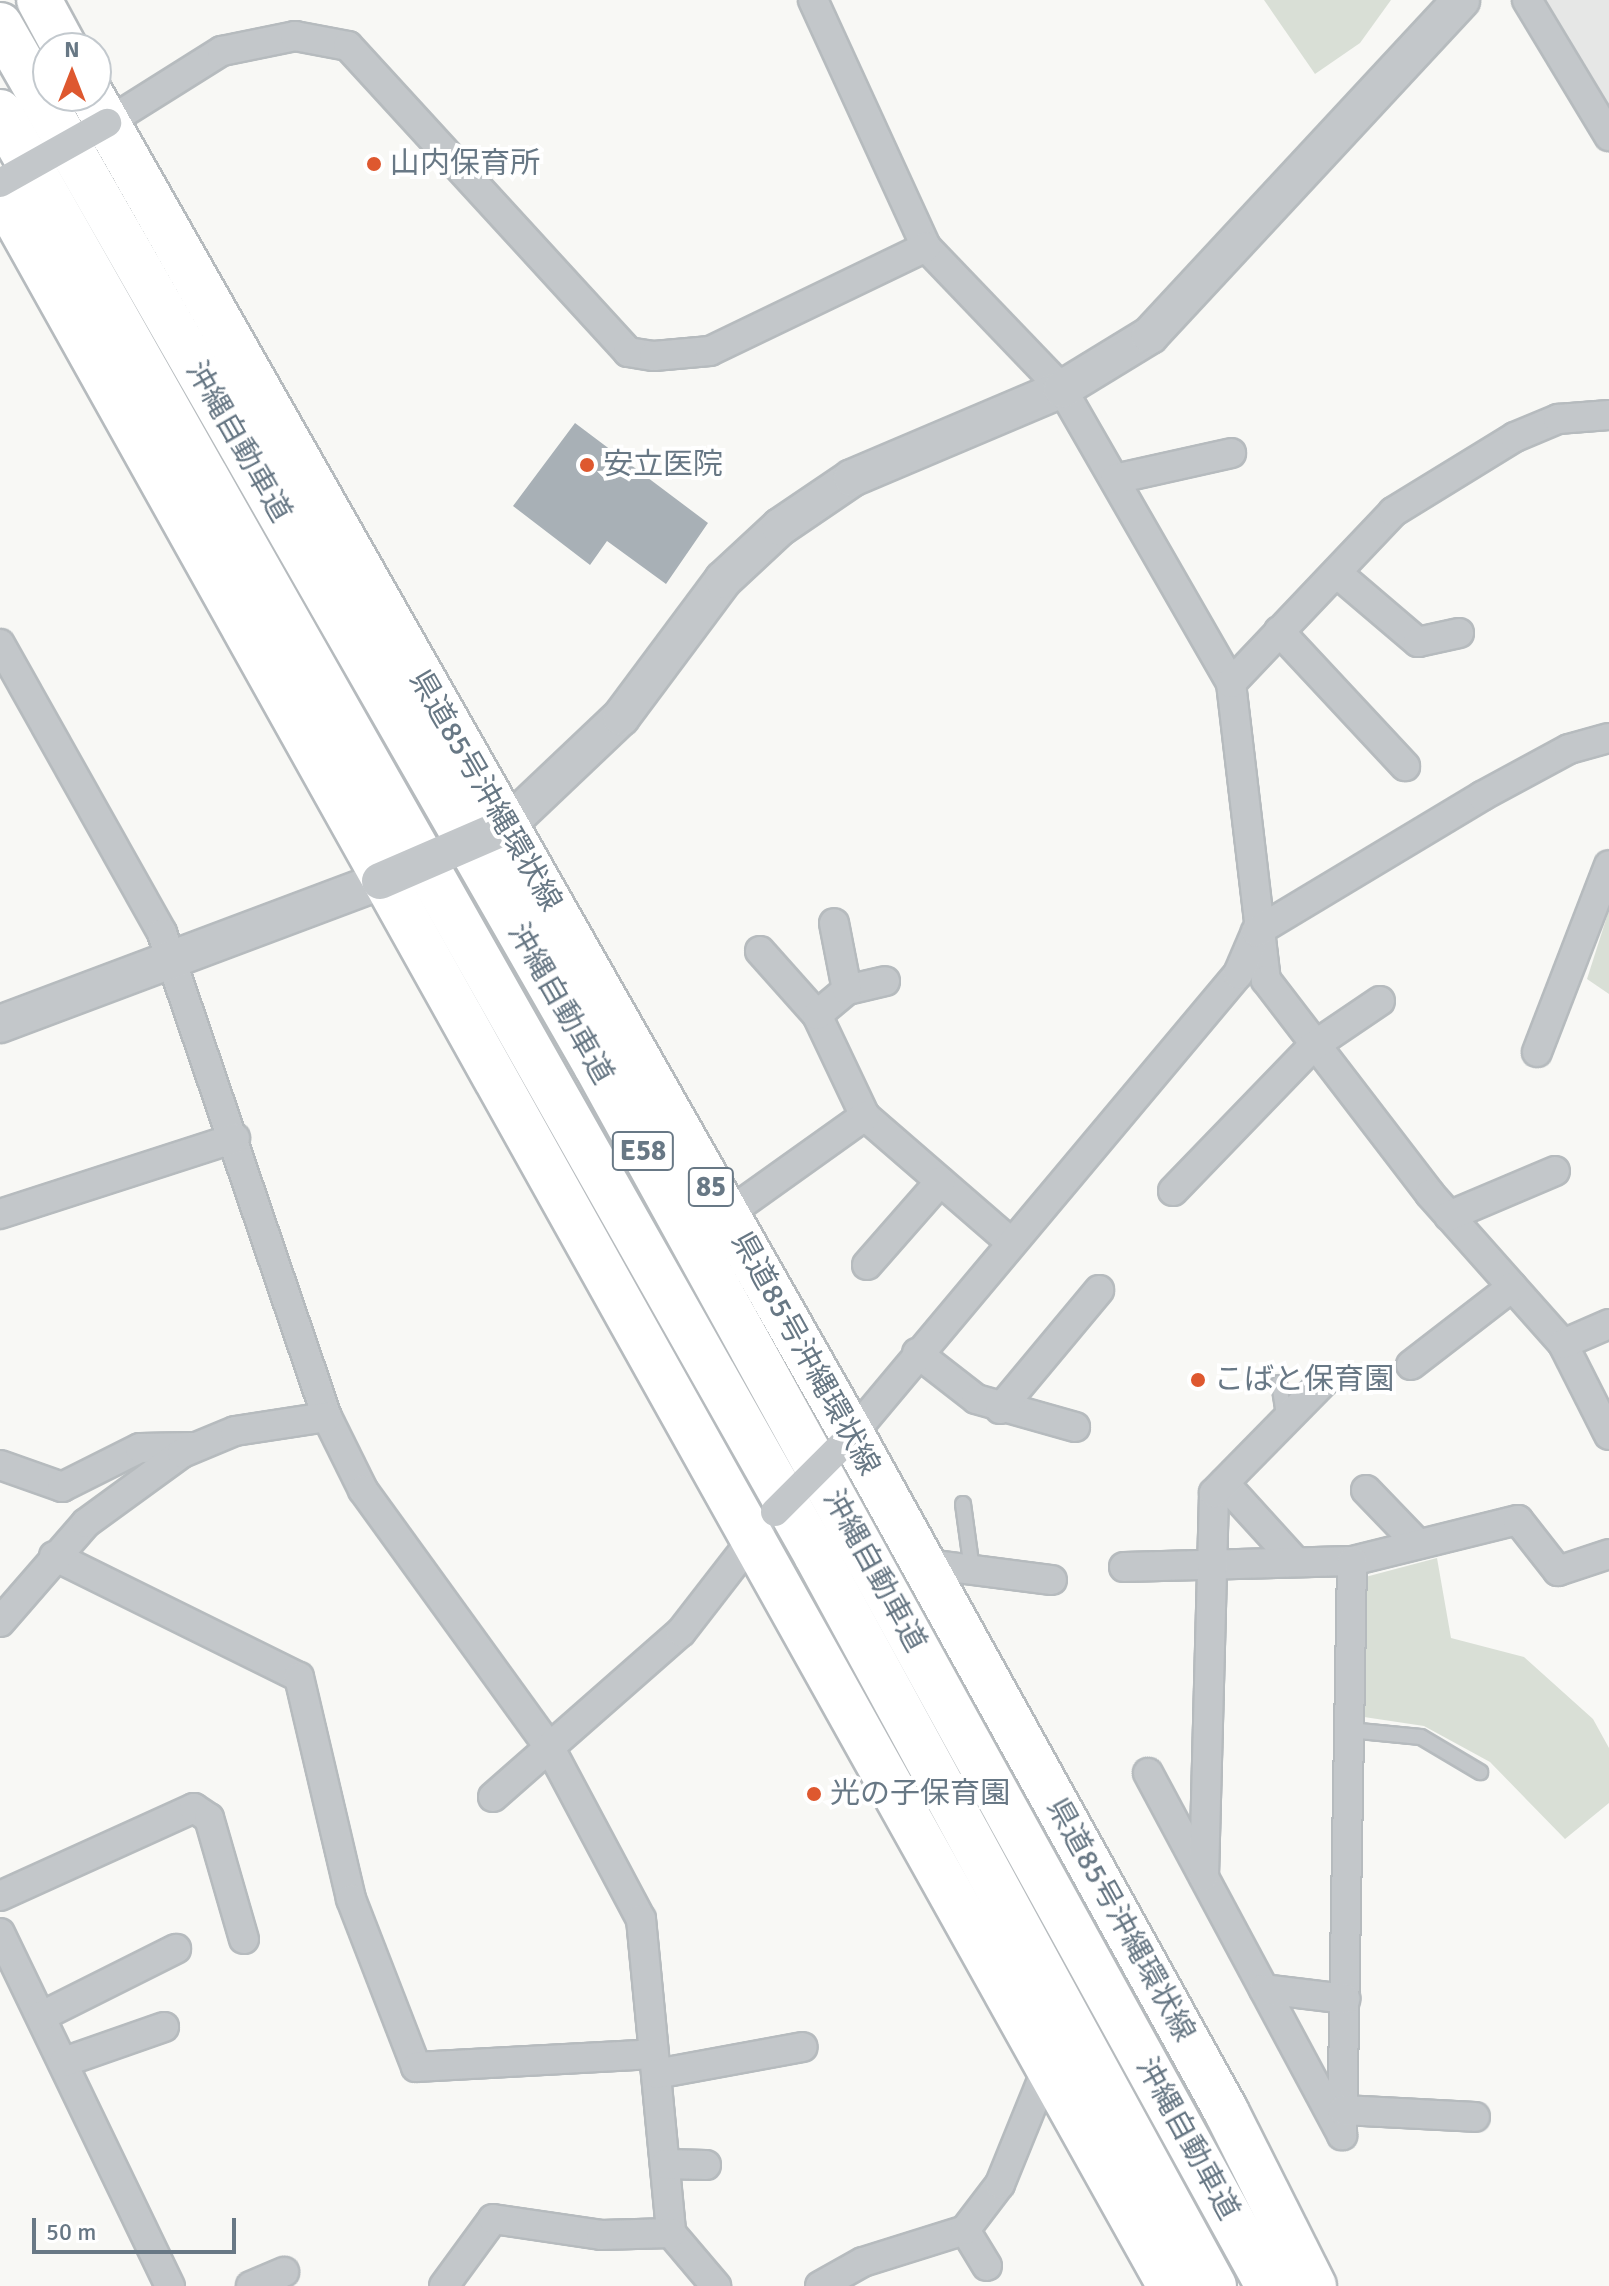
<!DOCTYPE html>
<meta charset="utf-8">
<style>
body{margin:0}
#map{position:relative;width:1609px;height:2286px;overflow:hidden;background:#f8f8f5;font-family:Signika,"Noto Sans JP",sans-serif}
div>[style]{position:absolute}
.built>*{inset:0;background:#e6e7e6}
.green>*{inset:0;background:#d9dfd6}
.building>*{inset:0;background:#a8b0b6}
.roads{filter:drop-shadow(2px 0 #b6bbbe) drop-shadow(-2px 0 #b6bbbe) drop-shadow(0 2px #b6bbbe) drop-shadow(0 -2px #b6bbbe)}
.service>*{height:14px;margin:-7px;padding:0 7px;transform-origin:7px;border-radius:7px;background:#c3c7ca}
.minor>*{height:28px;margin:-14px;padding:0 14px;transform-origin:14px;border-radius:14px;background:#c3c7ca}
.tertiary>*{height:36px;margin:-18px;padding:0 18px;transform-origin:18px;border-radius:18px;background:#c3c7ca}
.primary>*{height:44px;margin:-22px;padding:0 22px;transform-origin:22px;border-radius:22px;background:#fff}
.motorway>*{height:44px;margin:-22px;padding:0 22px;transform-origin:22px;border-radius:22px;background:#fff}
.minor-bridge>*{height:28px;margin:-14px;padding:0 14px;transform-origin:14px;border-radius:14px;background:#c3c7ca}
.tertiary-bridge>*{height:36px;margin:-18px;padding:0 18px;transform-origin:18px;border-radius:18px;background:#c3c7ca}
.dots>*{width:22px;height:22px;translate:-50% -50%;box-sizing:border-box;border:4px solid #fff;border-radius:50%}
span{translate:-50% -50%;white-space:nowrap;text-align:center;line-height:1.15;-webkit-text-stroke:8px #fff;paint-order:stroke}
.shield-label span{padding:2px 6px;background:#fff;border:2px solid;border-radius:6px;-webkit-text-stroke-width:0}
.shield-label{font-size:28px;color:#687885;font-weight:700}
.poi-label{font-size:30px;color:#687885}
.left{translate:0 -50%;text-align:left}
.street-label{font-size:30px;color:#687885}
.north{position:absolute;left:32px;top:32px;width:80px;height:80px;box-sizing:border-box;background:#fff;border:2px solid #c3c9ce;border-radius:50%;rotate:0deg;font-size:22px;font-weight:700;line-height:32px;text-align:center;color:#687885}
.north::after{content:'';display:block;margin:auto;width:28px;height:36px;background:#de582f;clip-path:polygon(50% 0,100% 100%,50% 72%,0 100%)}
.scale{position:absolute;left:32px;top:2218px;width:204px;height:36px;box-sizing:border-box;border:4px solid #687885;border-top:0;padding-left:10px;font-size:24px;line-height:28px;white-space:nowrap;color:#687885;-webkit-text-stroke:6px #fff;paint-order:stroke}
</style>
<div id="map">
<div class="built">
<div style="clip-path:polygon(1544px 0,1609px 0,1609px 109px)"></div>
</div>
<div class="green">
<div style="clip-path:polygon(1264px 0,1391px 0,1360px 43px,1315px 74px)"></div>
<div style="clip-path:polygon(1609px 910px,1609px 994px,1587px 979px)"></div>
<div style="clip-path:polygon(1437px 1558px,1451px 1638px,1524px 1657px,1593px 1719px,1609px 1748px,1609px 1803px,1565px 1839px,1490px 1762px,1424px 1726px,1364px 1717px,1354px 1580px)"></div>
</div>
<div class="building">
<div style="clip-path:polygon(575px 423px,708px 523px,666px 584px,607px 541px,590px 565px,513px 506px)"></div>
</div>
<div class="roads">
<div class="service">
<div style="left:1279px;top:1383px;width:37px;rotate:81deg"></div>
<div style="left:963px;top:1504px;width:67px;rotate:82.2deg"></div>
<div style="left:1349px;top:1730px;width:72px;rotate:5.6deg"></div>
<div style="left:1421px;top:1737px;width:69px;rotate:30.7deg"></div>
</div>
<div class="minor">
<div style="left:813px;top:0;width:272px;rotate:65.4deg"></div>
<div style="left:926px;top:247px;width:197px;rotate:46.2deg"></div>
<div style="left:1062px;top:389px;width:339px;rotate:60.1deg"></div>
<div style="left:1231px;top:683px;width:299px;rotate:83.3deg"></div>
<div style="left:1266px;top:980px;width:270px;rotate:52.5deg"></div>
<div style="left:1430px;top:1194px;width:200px;rotate:48.4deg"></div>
<div style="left:1563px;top:1344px;width:102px;rotate:63.2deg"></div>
<div style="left:1527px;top:0;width:159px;rotate:58.9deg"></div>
<div style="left:107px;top:123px;width:136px;rotate:-32.1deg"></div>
<div style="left:222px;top:51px;width:75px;rotate:-11.6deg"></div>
<div style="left:295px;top:36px;width:54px;rotate:10.7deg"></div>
<div style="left:348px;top:46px;width:415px;rotate:47.5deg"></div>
<div style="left:628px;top:352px;width:26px;rotate:9deg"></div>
<div style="left:654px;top:356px;width:56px;rotate:-5.1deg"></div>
<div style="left:710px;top:351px;width:240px;rotate:-25.7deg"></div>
<div style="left:1115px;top:479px;width:119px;rotate:-12.6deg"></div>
<div style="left:1338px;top:574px;width:105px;rotate:40.4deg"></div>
<div style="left:1418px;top:642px;width:42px;rotate:-12.4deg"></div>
<div style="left:1279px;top:631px;width:185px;rotate:47deg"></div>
<div style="left:0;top:644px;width:331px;rotate:60.7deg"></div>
<div style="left:162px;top:933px;width:511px;rotate:71.18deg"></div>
<div style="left:327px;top:1417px;width:81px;rotate:63.7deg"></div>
<div style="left:363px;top:1490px;width:321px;rotate:54.1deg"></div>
<div style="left:551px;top:1750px;width:191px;rotate:62deg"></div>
<div style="left:641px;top:1919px;width:315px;rotate:84.5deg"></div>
<div style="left:671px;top:2233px;width:70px;rotate:49.7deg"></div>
<div style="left:1231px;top:683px;width:236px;rotate:-46.5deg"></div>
<div style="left:1393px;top:512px;width:143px;rotate:-31.6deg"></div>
<div style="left:1515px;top:437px;width:47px;rotate:-22.7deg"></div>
<div style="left:1558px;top:419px;width:51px;rotate:-4.5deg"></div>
<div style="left:760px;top:951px;width:86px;rotate:48.3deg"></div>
<div style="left:817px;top:1015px;width:112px;rotate:64.6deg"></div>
<div style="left:865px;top:1116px;width:189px;rotate:40.9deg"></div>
<div style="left:847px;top:990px;width:39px;rotate:-13deg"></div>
<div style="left:817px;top:1015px;width:39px;rotate:-40deg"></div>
<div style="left:847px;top:990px;width:68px;rotate:-101deg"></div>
<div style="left:1537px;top:1052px;width:200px;rotate:-68.9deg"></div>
<div style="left:1173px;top:1191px;width:200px;rotate:-46deg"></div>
<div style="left:1312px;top:1047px;width:82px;rotate:-34.1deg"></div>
<div style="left:0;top:1214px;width:247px;rotate:-17.9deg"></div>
<div style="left:726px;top:1215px;width:171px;rotate:-35.5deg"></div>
<div style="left:1449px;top:1216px;width:115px;rotate:-23deg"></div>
<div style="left:867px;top:1265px;width:111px;rotate:-48.7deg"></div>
<div style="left:1563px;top:1344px;width:50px;rotate:-23.5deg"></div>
<div style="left:917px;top:1353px;width:75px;rotate:37.9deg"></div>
<div style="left:976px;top:1399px;width:103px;rotate:15.8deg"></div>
<div style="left:1411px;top:1365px;width:128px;rotate:-37.7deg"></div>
<div style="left:1000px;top:1409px;width:155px;rotate:-50.2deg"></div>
<div style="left:844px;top:1444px;width:613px;rotate:-50.03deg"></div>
<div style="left:1238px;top:974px;width:46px;rotate:-66.8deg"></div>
<div style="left:1256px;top:932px;width:264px;rotate:-31deg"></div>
<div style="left:1482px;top:796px;width:99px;rotate:-28.4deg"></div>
<div style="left:1569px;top:749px;width:41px;rotate:-15.4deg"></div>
<div style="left:0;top:1465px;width:66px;rotate:19.5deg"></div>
<div style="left:62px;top:1487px;width:87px;rotate:-26.6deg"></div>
<div style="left:140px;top:1448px;width:54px;rotate:-1.1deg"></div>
<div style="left:1224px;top:1483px;width:104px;rotate:47.7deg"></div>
<div style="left:1366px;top:1490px;width:75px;rotate:46.1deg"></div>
<div style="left:54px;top:1556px;width:273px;rotate:26.3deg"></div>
<div style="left:299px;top:1677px;width:228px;rotate:76.8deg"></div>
<div style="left:351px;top:1899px;width:180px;rotate:68.8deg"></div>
<div style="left:416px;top:2067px;width:238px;rotate:-3.1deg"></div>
<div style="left:919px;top:1563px;width:134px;rotate:7.3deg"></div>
<div style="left:1124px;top:1567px;width:228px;rotate:-1.5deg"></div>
<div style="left:1352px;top:1561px;width:171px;rotate:-13.9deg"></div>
<div style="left:1518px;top:1520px;width:65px;rotate:51.9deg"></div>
<div style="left:1558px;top:1571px;width:54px;rotate:-18.4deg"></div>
<div style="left:0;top:1622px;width:131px;rotate:-49deg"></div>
<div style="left:86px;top:1523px;width:119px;rotate:-36.1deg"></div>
<div style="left:182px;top:1453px;width:57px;rotate:-22.5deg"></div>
<div style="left:235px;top:1431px;width:93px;rotate:-8.7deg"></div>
<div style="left:1148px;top:1773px;width:411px;rotate:61.8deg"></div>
<div style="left:1342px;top:2135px;width:574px;rotate:-89deg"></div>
<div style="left:493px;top:1797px;width:250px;rotate:-41.3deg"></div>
<div style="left:681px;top:1632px;width:129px;rotate:-52.2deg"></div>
<div style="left:1204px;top:1876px;width:383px;rotate:-88.5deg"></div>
<div style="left:1214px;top:1493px;width:158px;rotate:-45.5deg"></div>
<div style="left:0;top:1896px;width:213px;rotate:-24.4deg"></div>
<div style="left:194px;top:1808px;width:18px;rotate:34deg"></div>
<div style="left:209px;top:1818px;width:126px;rotate:73.9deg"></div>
<div style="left:0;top:1933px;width:392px;rotate:64.3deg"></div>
<div style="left:1264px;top:1989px;width:82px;rotate:7deg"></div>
<div style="left:42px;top:2016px;width:150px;rotate:-26.6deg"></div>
<div style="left:64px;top:2062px;width:106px;rotate:-19.3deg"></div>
<div style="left:656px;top:2074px;width:149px;rotate:-10.4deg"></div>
<div style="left:1343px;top:2110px;width:132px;rotate:3deg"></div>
<div style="left:665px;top:2164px;width:41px;rotate:1.4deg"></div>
<div style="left:965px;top:2230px;width:42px;rotate:58.6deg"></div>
<div style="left:251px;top:2286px;width:36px;rotate:-23deg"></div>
<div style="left:444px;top:2286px;width:83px;rotate:-53.8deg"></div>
<div style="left:493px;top:2219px;width:109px;rotate:8.4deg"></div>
<div style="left:601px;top:2235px;width:70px;rotate:-1.6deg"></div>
<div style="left:820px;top:2286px;width:49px;rotate:-29.2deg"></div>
<div style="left:863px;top:2262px;width:107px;rotate:-17.4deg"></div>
<div style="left:965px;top:2230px;width:58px;rotate:-52.7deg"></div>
<div style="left:1000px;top:2184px;width:127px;rotate:-67.9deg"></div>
</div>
<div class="tertiary">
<div style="left:505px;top:827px;width:160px;rotate:-43.5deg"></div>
<div style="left:621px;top:717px;width:171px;rotate:-53.3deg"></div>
<div style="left:723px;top:580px;width:78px;rotate:-42.9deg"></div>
<div style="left:780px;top:527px;width:87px;rotate:-34.2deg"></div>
<div style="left:852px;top:478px;width:228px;rotate:-23deg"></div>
<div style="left:1062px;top:389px;width:103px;rotate:-31.5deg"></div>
<div style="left:1150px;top:335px;width:457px;rotate:-47.1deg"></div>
<div style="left:0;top:1024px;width:406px;rotate:-20.6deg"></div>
</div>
<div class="primary">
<div style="left:39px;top:0;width:55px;rotate:61.6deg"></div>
<div style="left:92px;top:96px;width:1537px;rotate:60.42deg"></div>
<div style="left:851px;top:1433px;width:775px;rotate:61.05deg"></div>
<div style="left:1226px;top:2111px;width:196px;rotate:63.3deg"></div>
<div style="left:0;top:191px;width:2400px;rotate:60.82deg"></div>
</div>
<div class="motorway">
<div style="left:0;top:25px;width:1200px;rotate:60.21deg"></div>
<div style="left:596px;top:1066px;width:1393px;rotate:61.15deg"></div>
<div style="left:0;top:112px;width:1658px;rotate:60.51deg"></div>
<div style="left:816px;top:1555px;width:832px;rotate:61.43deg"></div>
</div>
</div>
<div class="minor-bridge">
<div style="left:0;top:183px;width:123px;rotate:-29.3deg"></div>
<div style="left:775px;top:1512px;width:96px;rotate:-45deg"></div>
</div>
<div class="tertiary-bridge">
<div style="left:380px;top:881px;width:136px;rotate:-23.4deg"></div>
</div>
<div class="dots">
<div style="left:374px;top:164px;background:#de582f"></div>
<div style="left:587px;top:465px;background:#de582f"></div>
<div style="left:1198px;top:1380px;background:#de582f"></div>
<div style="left:814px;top:1794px;background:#de582f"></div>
</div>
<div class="shield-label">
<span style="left:643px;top:1151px">E58</span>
<span style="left:711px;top:1187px">85</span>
</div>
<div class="poi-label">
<span class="left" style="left:390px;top:164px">山内保育所</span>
<span class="left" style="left:603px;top:465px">安立医院</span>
<span class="left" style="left:1214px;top:1380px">こばと保育園</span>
<span class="left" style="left:830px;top:1794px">光の子保育園</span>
</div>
<div class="street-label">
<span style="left:238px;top:442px;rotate:60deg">沖縄自動車道</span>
<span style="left:485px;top:791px;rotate:60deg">県道85号沖縄環状線</span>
<span style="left:560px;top:1004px;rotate:60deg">沖縄自動車道</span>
<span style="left:805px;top:1354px;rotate:61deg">県道85号沖縄環状線</span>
<span style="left:874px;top:1571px;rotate:61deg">沖縄自動車道</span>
<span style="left:1120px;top:1920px;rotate:61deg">県道85号沖縄環状線</span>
<span style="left:1187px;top:2139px;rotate:61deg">沖縄自動車道</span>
</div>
<div class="north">N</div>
<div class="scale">50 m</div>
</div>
